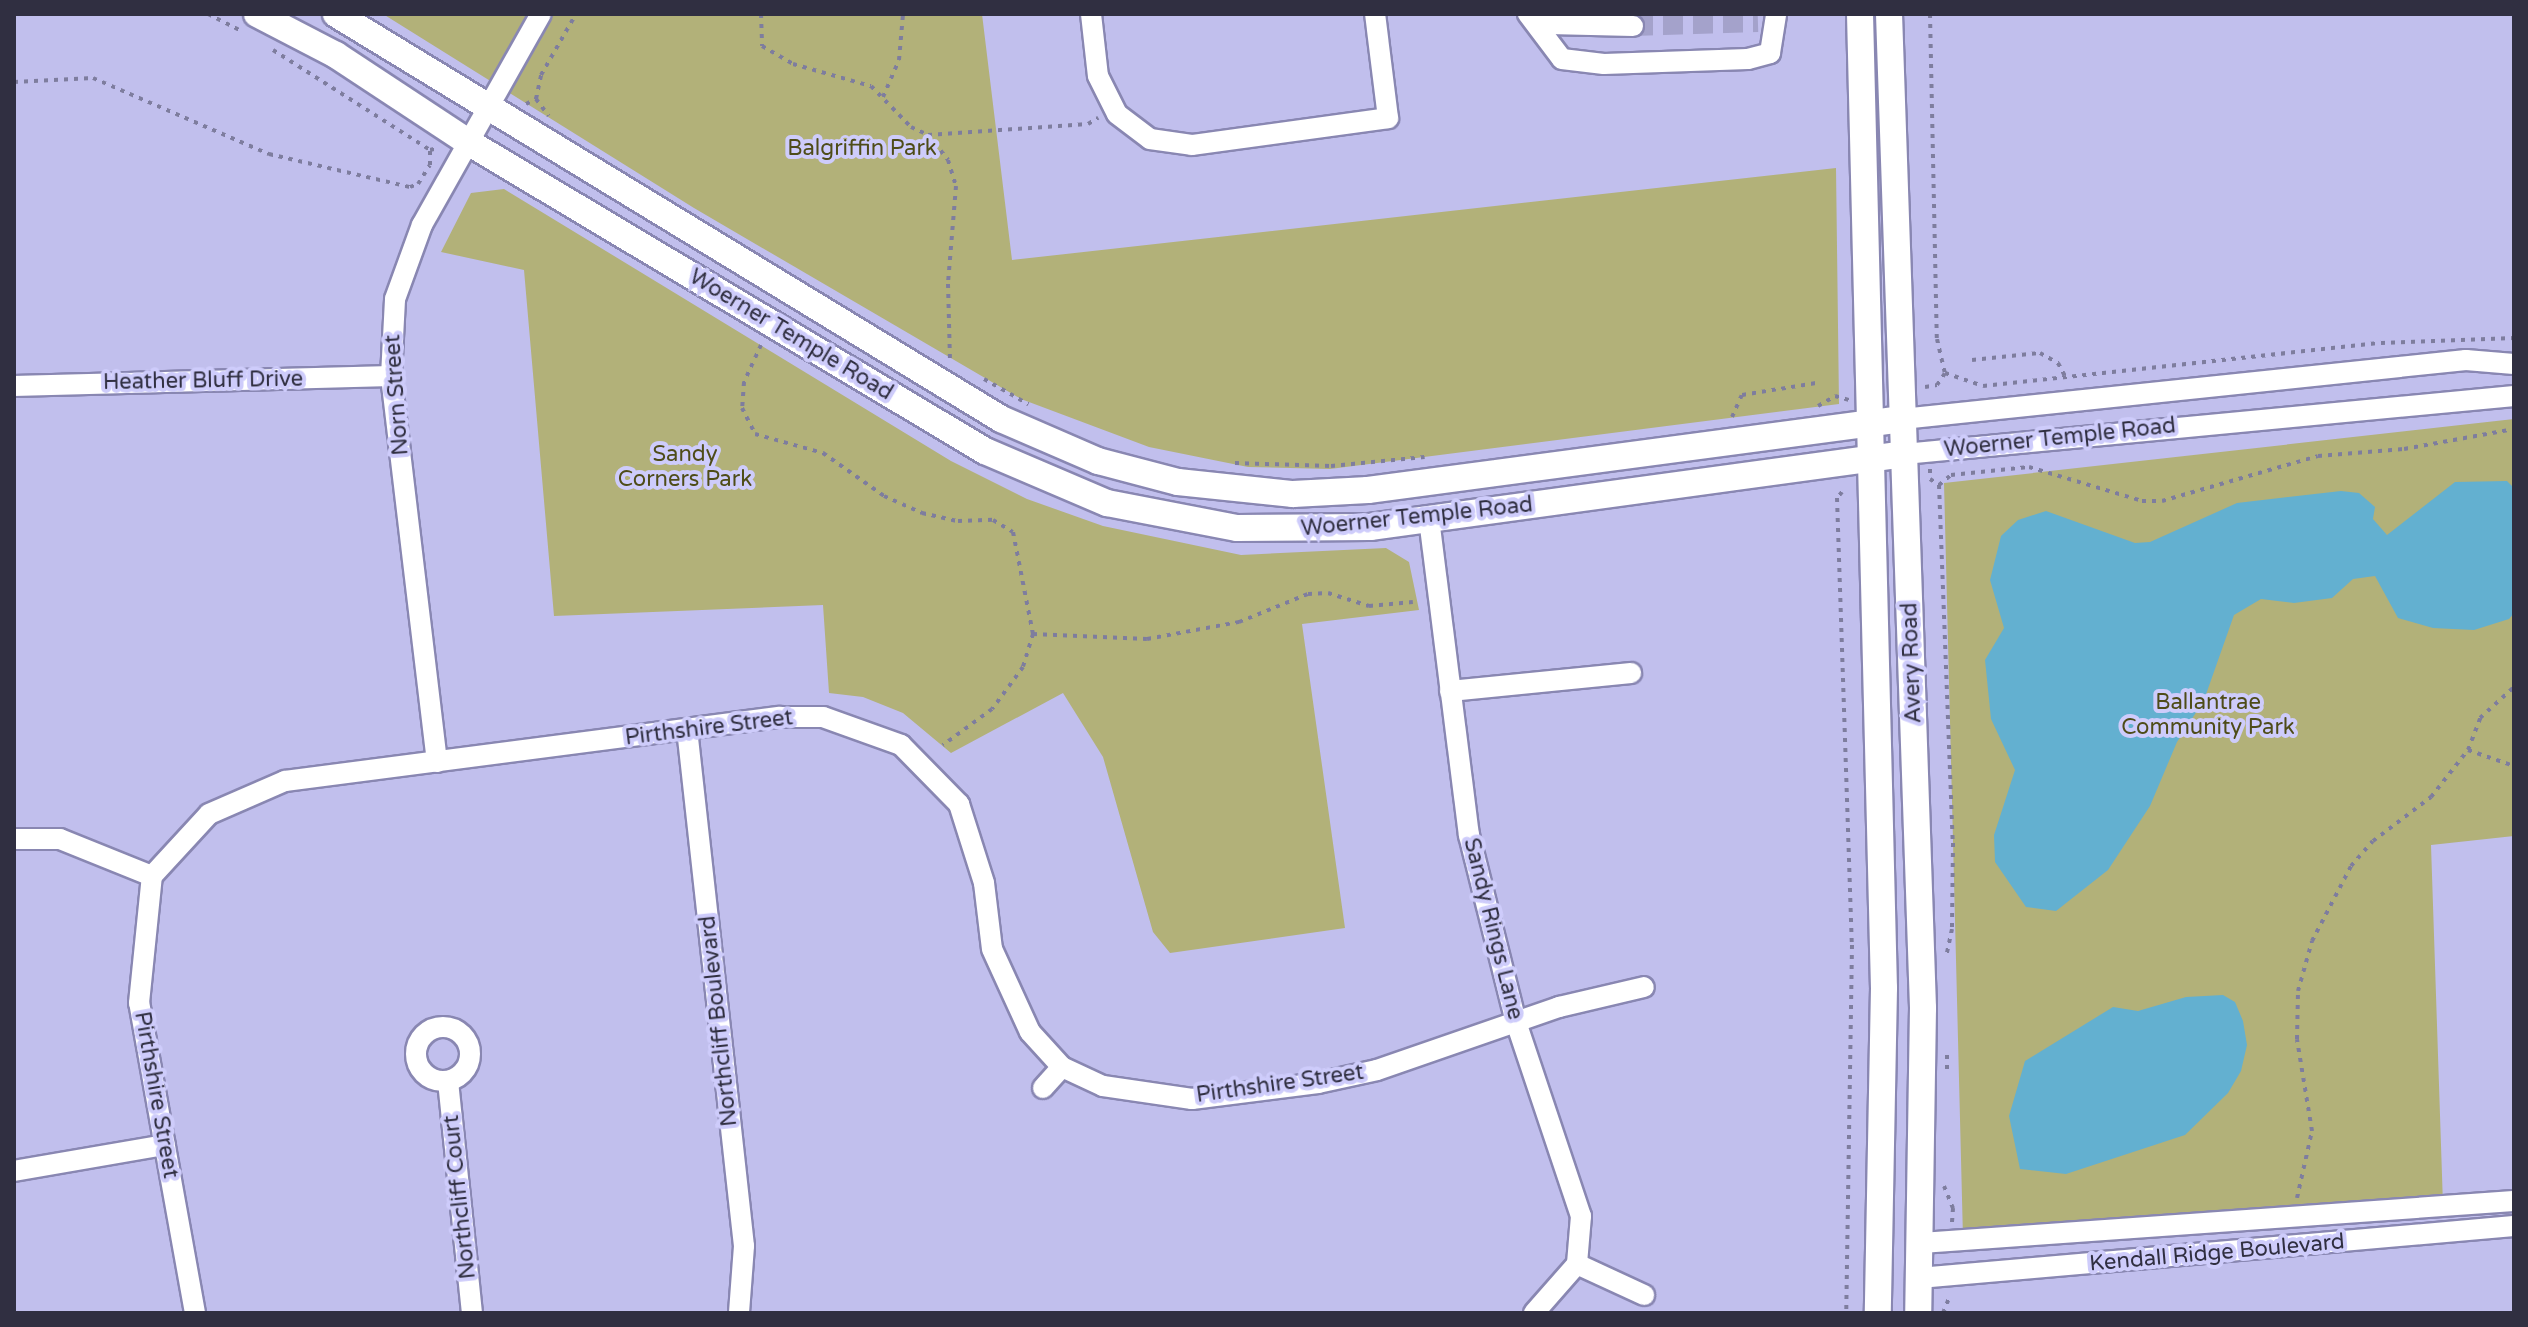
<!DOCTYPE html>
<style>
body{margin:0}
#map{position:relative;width:2528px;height:1327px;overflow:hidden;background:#c1bfed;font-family:"Varela Round",sans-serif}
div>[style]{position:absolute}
.green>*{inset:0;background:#b2b179}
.water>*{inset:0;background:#63b0d0}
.minor-tunnel>*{height:20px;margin-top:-10px;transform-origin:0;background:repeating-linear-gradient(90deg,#a4a2cb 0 20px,transparent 0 30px)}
.path>*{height:4px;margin-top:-2px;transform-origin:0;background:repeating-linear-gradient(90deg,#7e7d9e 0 4px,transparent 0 10px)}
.roads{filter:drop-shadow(2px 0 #8987b2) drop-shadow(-2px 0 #8987b2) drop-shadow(0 2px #8987b2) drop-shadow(0 -2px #8987b2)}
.minor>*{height:20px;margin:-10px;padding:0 10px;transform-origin:10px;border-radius:10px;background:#fff}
.minor>.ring{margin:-10px;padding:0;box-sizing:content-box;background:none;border:20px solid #fff;border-radius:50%}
.major>*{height:26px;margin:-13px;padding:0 13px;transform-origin:13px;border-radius:13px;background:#fff}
span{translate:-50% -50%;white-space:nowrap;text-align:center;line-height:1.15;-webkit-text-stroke:8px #ceccfb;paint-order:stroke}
.park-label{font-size:22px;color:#4e4c18}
.street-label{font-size:22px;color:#302f41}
.frame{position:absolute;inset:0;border:16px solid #302f41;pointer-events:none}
</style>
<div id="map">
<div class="green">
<div style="clip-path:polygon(383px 14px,982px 14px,1012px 260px,1836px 168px,1839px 404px,1330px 469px,1248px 467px,1149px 447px,1021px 399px,694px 208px)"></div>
<div style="clip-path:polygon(504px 189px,951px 461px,1027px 499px,1103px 526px,1241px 555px,1386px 548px,1409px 562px,1419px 610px,1302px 624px,1345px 928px,1170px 953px,1153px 932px,1103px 757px,1063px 693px,951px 753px,903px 713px,863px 697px,829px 693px,823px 605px,554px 616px,524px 270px,441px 252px,471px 193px)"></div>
<div style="clip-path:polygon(2514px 419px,2514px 836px,2431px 845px,2443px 1205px,1963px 1238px,1944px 483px)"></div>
</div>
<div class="water">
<div style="clip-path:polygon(2507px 481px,2514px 488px,2514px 613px,2509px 619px,2474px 630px,2433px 628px,2398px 618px,2375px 576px,2353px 579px,2332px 598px,2294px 603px,2261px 599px,2234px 615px,2204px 700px,2177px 742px,2150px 806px,2108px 870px,2056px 911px,2026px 907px,1995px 862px,1994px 835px,2015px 770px,1991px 719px,1985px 660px,2004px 628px,1990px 580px,2001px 536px,2018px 520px,2046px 511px,2135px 543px,2150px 542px,2237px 503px,2341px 491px,2359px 493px,2375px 507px,2373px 519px,2387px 535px,2455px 482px)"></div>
<div style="clip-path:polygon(2223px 995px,2235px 1002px,2243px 1021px,2247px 1045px,2241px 1071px,2228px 1093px,2185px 1135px,2066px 1174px,2020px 1169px,2009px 1116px,2025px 1061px,2113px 1007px,2138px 1011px,2186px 997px)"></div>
</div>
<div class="minor-tunnel">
<div style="left:1633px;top:26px;width:125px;rotate:-1.8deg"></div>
</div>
<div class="path">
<div style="left:208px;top:14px;width:38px;rotate:27deg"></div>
<div style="left:761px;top:14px;width:32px;rotate:88deg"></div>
<div style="left:762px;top:46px;width:36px;rotate:30deg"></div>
<div style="left:793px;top:64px;width:81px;rotate:15.8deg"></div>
<div style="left:871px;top:86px;width:57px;rotate:45.7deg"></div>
<div style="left:911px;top:127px;width:19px;rotate:25deg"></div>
<div style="left:928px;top:135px;width:160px;rotate:-3.9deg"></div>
<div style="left:1088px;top:124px;width:12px;rotate:-31deg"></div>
<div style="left:1930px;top:14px;width:325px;rotate:88.8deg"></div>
<div style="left:1937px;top:339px;width:35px;rotate:77deg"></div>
<div style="left:273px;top:50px;width:186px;rotate:32.5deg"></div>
<div style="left:14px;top:82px;width:79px;rotate:-2.9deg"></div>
<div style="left:93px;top:78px;width:192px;rotate:23.4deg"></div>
<div style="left:269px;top:154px;width:145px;rotate:13.2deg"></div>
<div style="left:410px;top:187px;width:9px;rotate:-21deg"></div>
<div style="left:418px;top:184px;width:22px;rotate:-58deg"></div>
<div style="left:430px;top:165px;width:15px;rotate:-90deg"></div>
<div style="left:430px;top:150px;width:8px;rotate:-14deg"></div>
<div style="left:883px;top:97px;width:40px;rotate:-66.6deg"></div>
<div style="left:899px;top:60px;width:46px;rotate:-85deg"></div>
<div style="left:536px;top:99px;width:21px;rotate:53deg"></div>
<div style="left:526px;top:104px;width:11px;rotate:-27deg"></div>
<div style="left:536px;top:99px;width:25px;rotate:-78deg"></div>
<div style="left:541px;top:75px;width:70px;rotate:-60.2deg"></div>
<div style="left:928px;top:135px;width:32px;rotate:51deg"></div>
<div style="left:948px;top:160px;width:27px;rotate:73deg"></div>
<div style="left:956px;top:186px;width:98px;rotate:94.7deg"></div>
<div style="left:948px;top:284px;width:76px;rotate:88.5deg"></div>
<div style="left:761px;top:345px;width:41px;rotate:114.7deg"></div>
<div style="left:744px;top:382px;width:26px;rotate:94deg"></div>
<div style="left:742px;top:408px;width:29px;rotate:63deg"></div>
<div style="left:755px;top:434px;width:71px;rotate:15.6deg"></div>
<div style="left:823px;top:453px;width:75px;rotate:35.2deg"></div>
<div style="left:884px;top:496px;width:42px;rotate:24.1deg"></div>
<div style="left:922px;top:513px;width:37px;rotate:13deg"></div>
<div style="left:958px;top:521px;width:35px;rotate:-2deg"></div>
<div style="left:993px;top:520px;width:23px;rotate:31deg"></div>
<div style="left:1013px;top:532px;width:104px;rotate:78.9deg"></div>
<div style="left:1033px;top:634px;width:34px;rotate:107deg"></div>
<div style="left:1023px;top:667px;width:52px;rotate:126.4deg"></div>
<div style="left:992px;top:709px;width:61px;rotate:143.7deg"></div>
<div style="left:1972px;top:360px;width:68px;rotate:-5.9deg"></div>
<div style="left:2040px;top:353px;width:21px;rotate:29deg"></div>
<div style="left:2058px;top:363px;width:17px;rotate:62deg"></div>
<div style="left:984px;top:379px;width:51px;rotate:29.6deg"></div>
<div style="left:1925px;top:387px;width:12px;rotate:-9deg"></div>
<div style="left:1937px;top:385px;width:14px;rotate:-56deg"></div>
<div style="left:1945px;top:373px;width:40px;rotate:18.9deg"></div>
<div style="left:1983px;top:386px;width:400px;rotate:-6.2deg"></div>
<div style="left:2381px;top:343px;width:133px;rotate:-2.2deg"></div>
<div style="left:1818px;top:406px;width:20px;rotate:-30deg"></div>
<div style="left:1835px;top:396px;width:15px;rotate:16deg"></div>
<div style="left:1732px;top:417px;width:24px;rotate:-66deg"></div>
<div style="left:1742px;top:395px;width:75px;rotate:-9.2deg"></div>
<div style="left:1235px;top:463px;width:96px;rotate:1.8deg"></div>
<div style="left:1331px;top:466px;width:94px;rotate:-5.5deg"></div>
<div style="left:1930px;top:469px;width:10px;rotate:90deg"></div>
<div style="left:1930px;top:479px;width:11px;rotate:34deg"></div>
<div style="left:1939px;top:485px;width:358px;rotate:87.8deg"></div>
<div style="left:1953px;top:843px;width:86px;rotate:90.7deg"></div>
<div style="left:1952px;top:929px;width:29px;rotate:102deg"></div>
<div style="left:1939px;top:485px;width:16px;rotate:-40deg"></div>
<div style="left:1951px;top:475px;width:78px;rotate:-5.9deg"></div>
<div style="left:2029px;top:467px;width:118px;rotate:16.7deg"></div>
<div style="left:2142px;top:501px;width:20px"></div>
<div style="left:2162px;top:501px;width:162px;rotate:-16.1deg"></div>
<div style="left:2318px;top:456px;width:86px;rotate:-4.7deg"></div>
<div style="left:2404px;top:449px;width:112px;rotate:-10.3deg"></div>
<div style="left:1842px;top:492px;width:8px;rotate:130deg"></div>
<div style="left:1837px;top:498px;width:447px;rotate:88.1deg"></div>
<div style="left:1852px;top:945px;width:368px;rotate:90.9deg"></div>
<div style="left:1033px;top:634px;width:114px;rotate:2.5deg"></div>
<div style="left:1147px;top:639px;width:94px;rotate:-10.5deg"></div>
<div style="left:1239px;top:622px;width:74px;rotate:-22.1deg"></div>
<div style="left:1308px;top:594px;width:20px;rotate:-3deg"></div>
<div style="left:1328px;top:593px;width:43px;rotate:17.6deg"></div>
<div style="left:1369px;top:606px;width:44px;rotate:-5.2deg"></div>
<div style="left:2468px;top:750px;width:49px;rotate:19.2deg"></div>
<div style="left:1947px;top:1069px;width:19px;rotate:-90deg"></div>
<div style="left:1944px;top:1186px;width:24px;rotate:68deg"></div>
<div style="left:1953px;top:1208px;width:15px;rotate:94deg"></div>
<div style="left:2297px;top:1198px;width:69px;rotate:-77.4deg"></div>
<div style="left:2312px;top:1131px;width:93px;rotate:-99.3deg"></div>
<div style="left:2297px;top:1039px;width:48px;rotate:-88.8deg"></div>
<div style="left:2298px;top:991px;width:52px;rotate:-74.4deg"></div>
<div style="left:2312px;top:941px;width:85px;rotate:-62.5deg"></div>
<div style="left:2351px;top:866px;width:33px;rotate:-49deg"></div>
<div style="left:2373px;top:841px;width:73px;rotate:-37.2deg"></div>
<div style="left:2431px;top:797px;width:60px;rotate:-51.8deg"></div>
<div style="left:2468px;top:750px;width:34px;rotate:-69deg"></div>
<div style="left:2480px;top:718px;width:46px;rotate:-42.4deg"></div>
<div style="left:1943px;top:1313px;width:18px;rotate:-68deg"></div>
</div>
<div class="roads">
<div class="minor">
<div style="left:1091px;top:14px;width:62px;rotate:83.6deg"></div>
<div style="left:1098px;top:76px;width:42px;rotate:63.4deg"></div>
<div style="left:1117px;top:114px;width:41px;rotate:37.1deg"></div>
<div style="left:1150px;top:139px;width:42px;rotate:8.1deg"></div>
<div style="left:1192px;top:145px;width:198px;rotate:-7.8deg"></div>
<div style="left:1388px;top:118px;width:105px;rotate:-97.1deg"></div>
<div style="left:1528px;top:14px;width:56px;rotate:52.9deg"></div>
<div style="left:1562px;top:59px;width:42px;rotate:6.8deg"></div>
<div style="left:1604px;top:64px;width:144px;rotate:-2deg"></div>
<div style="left:1748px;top:59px;width:23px;rotate:-15deg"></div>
<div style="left:1770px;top:53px;width:39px;rotate:-81deg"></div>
<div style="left:1536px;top:14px;width:16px;rotate:38deg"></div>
<div style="left:1549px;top:24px;width:84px;rotate:1.4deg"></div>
<div style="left:14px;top:386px;width:377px;rotate:-1.5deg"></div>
<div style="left:1902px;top:419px;width:567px;rotate:-5.97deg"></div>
<div style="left:2466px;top:360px;width:48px;rotate:4.8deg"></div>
<div style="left:1904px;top:454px;width:613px;rotate:-5.43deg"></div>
<div style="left:1429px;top:519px;width:319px;rotate:82.8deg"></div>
<div style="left:1469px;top:835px;width:193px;rotate:75.9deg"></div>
<div style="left:1516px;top:1022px;width:205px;rotate:71.5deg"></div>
<div style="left:1581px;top:1216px;width:48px;rotate:94.8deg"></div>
<div style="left:1577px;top:1264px;width:65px;rotate:131.3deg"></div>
<div style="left:1450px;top:691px;width:182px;rotate:-5.7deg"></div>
<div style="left:687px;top:729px;width:520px;rotate:83.71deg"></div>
<div style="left:744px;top:1246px;width:67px;rotate:94.3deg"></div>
<div style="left:437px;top:762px;width:389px;rotate:-96.8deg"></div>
<div style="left:391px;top:376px;width:77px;rotate:-87deg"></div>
<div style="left:395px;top:299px;width:79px;rotate:-70deg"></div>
<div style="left:422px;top:225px;width:242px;rotate:-60.6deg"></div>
<div style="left:14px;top:839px;width:46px"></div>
<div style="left:60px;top:839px;width:99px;rotate:21.9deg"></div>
<div class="ring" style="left:416px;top:1027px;width:34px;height:34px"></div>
<div style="left:448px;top:1081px;width:233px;rotate:84.1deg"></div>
<div style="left:1043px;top:1088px;width:28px;rotate:-48deg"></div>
<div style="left:14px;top:1171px;width:153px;rotate:-9.8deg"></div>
<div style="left:1921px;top:1243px;width:594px;rotate:-4.05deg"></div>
<div style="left:1577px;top:1264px;width:74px;rotate:24.8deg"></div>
<div style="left:1919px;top:1278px;width:597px;rotate:-4.99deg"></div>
<div style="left:195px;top:1313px;width:315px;rotate:-100.2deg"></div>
<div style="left:139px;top:1003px;width:128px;rotate:-84.2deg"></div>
<div style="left:152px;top:876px;width:84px;rotate:-47.4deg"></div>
<div style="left:209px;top:814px;width:83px;rotate:-23.5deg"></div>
<div style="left:285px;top:781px;width:499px;rotate:-7.4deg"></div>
<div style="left:780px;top:717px;width:43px"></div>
<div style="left:823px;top:717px;width:83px;rotate:19.7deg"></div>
<div style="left:901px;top:745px;width:83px;rotate:45.5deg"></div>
<div style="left:959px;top:804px;width:83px;rotate:72.4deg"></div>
<div style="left:984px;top:883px;width:66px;rotate:83.1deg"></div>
<div style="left:992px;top:949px;width:91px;rotate:65.4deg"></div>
<div style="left:1030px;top:1032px;width:47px;rotate:47.6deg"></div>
<div style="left:1062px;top:1067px;width:45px;rotate:24.9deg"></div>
<div style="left:1103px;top:1086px;width:90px;rotate:8.3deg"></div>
<div style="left:1192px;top:1099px;width:127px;rotate:-7.2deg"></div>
<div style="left:1318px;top:1083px;width:60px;rotate:-12.4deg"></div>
<div style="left:1377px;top:1070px;width:193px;rotate:-19.1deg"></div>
<div style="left:1559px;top:1007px;width:87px;rotate:-13.2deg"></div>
</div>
<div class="major">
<div style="left:257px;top:14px;width:89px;rotate:27.4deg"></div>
<div style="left:336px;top:55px;width:158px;rotate:33.4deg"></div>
<div style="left:468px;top:142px;width:602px;rotate:30.87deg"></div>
<div style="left:985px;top:451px;width:133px;rotate:23.1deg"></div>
<div style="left:1107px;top:503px;width:132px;rotate:10.9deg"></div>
<div style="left:1237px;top:528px;width:133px;rotate:-0.4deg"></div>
<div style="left:1370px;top:527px;width:539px;rotate:-7.78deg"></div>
<div style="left:336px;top:14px;width:779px;rotate:31.34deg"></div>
<div style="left:1001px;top:419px;width:106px;rotate:23.4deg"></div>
<div style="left:1098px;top:461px;width:83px;rotate:14.7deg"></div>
<div style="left:1178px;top:482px;width:116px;rotate:6deg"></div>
<div style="left:1293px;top:494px;width:75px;rotate:-3.1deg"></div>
<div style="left:1368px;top:490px;width:539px;rotate:-7.57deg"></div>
<div style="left:1860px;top:14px;width:974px;rotate:88.59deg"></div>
<div style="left:1884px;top:988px;width:325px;rotate:91.1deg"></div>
<div style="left:1889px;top:14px;width:995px;rotate:88.04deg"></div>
<div style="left:1923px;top:1008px;width:305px;rotate:90.9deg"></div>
</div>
</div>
<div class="park-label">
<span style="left:862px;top:149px">Balgriffin Park</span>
<span style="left:685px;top:467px">Sandy<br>Corners Park</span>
<span style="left:2208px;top:715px">Ballantrae<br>Community Park</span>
</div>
<div class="street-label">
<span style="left:791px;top:335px;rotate:31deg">Woerner Temple Road</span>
<span style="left:203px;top:381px;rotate:-1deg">Heather Bluff Drive</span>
<span style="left:397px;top:395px;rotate:-94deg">Norn Street</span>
<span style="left:2060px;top:438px;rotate:-6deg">Woerner Temple Road</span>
<span style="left:1417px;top:517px;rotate:-6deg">Woerner Temple Road</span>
<span style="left:1912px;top:663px;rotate:-92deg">Avery Road</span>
<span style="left:709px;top:728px;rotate:-7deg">Pirthshire Street</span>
<span style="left:1493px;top:929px;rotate:76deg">Sandy Rings Lane</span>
<span style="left:719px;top:1021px;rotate:-96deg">Northcliff Boulevard</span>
<span style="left:1280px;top:1084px;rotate:-8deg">Pirthshire Street</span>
<span style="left:156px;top:1095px;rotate:80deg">Pirthshire Street</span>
<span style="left:460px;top:1197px;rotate:-96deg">Northcliff Court</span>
<span style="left:2217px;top:1253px;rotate:-5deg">Kendall Ridge Boulevard</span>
</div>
<div class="frame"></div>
</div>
